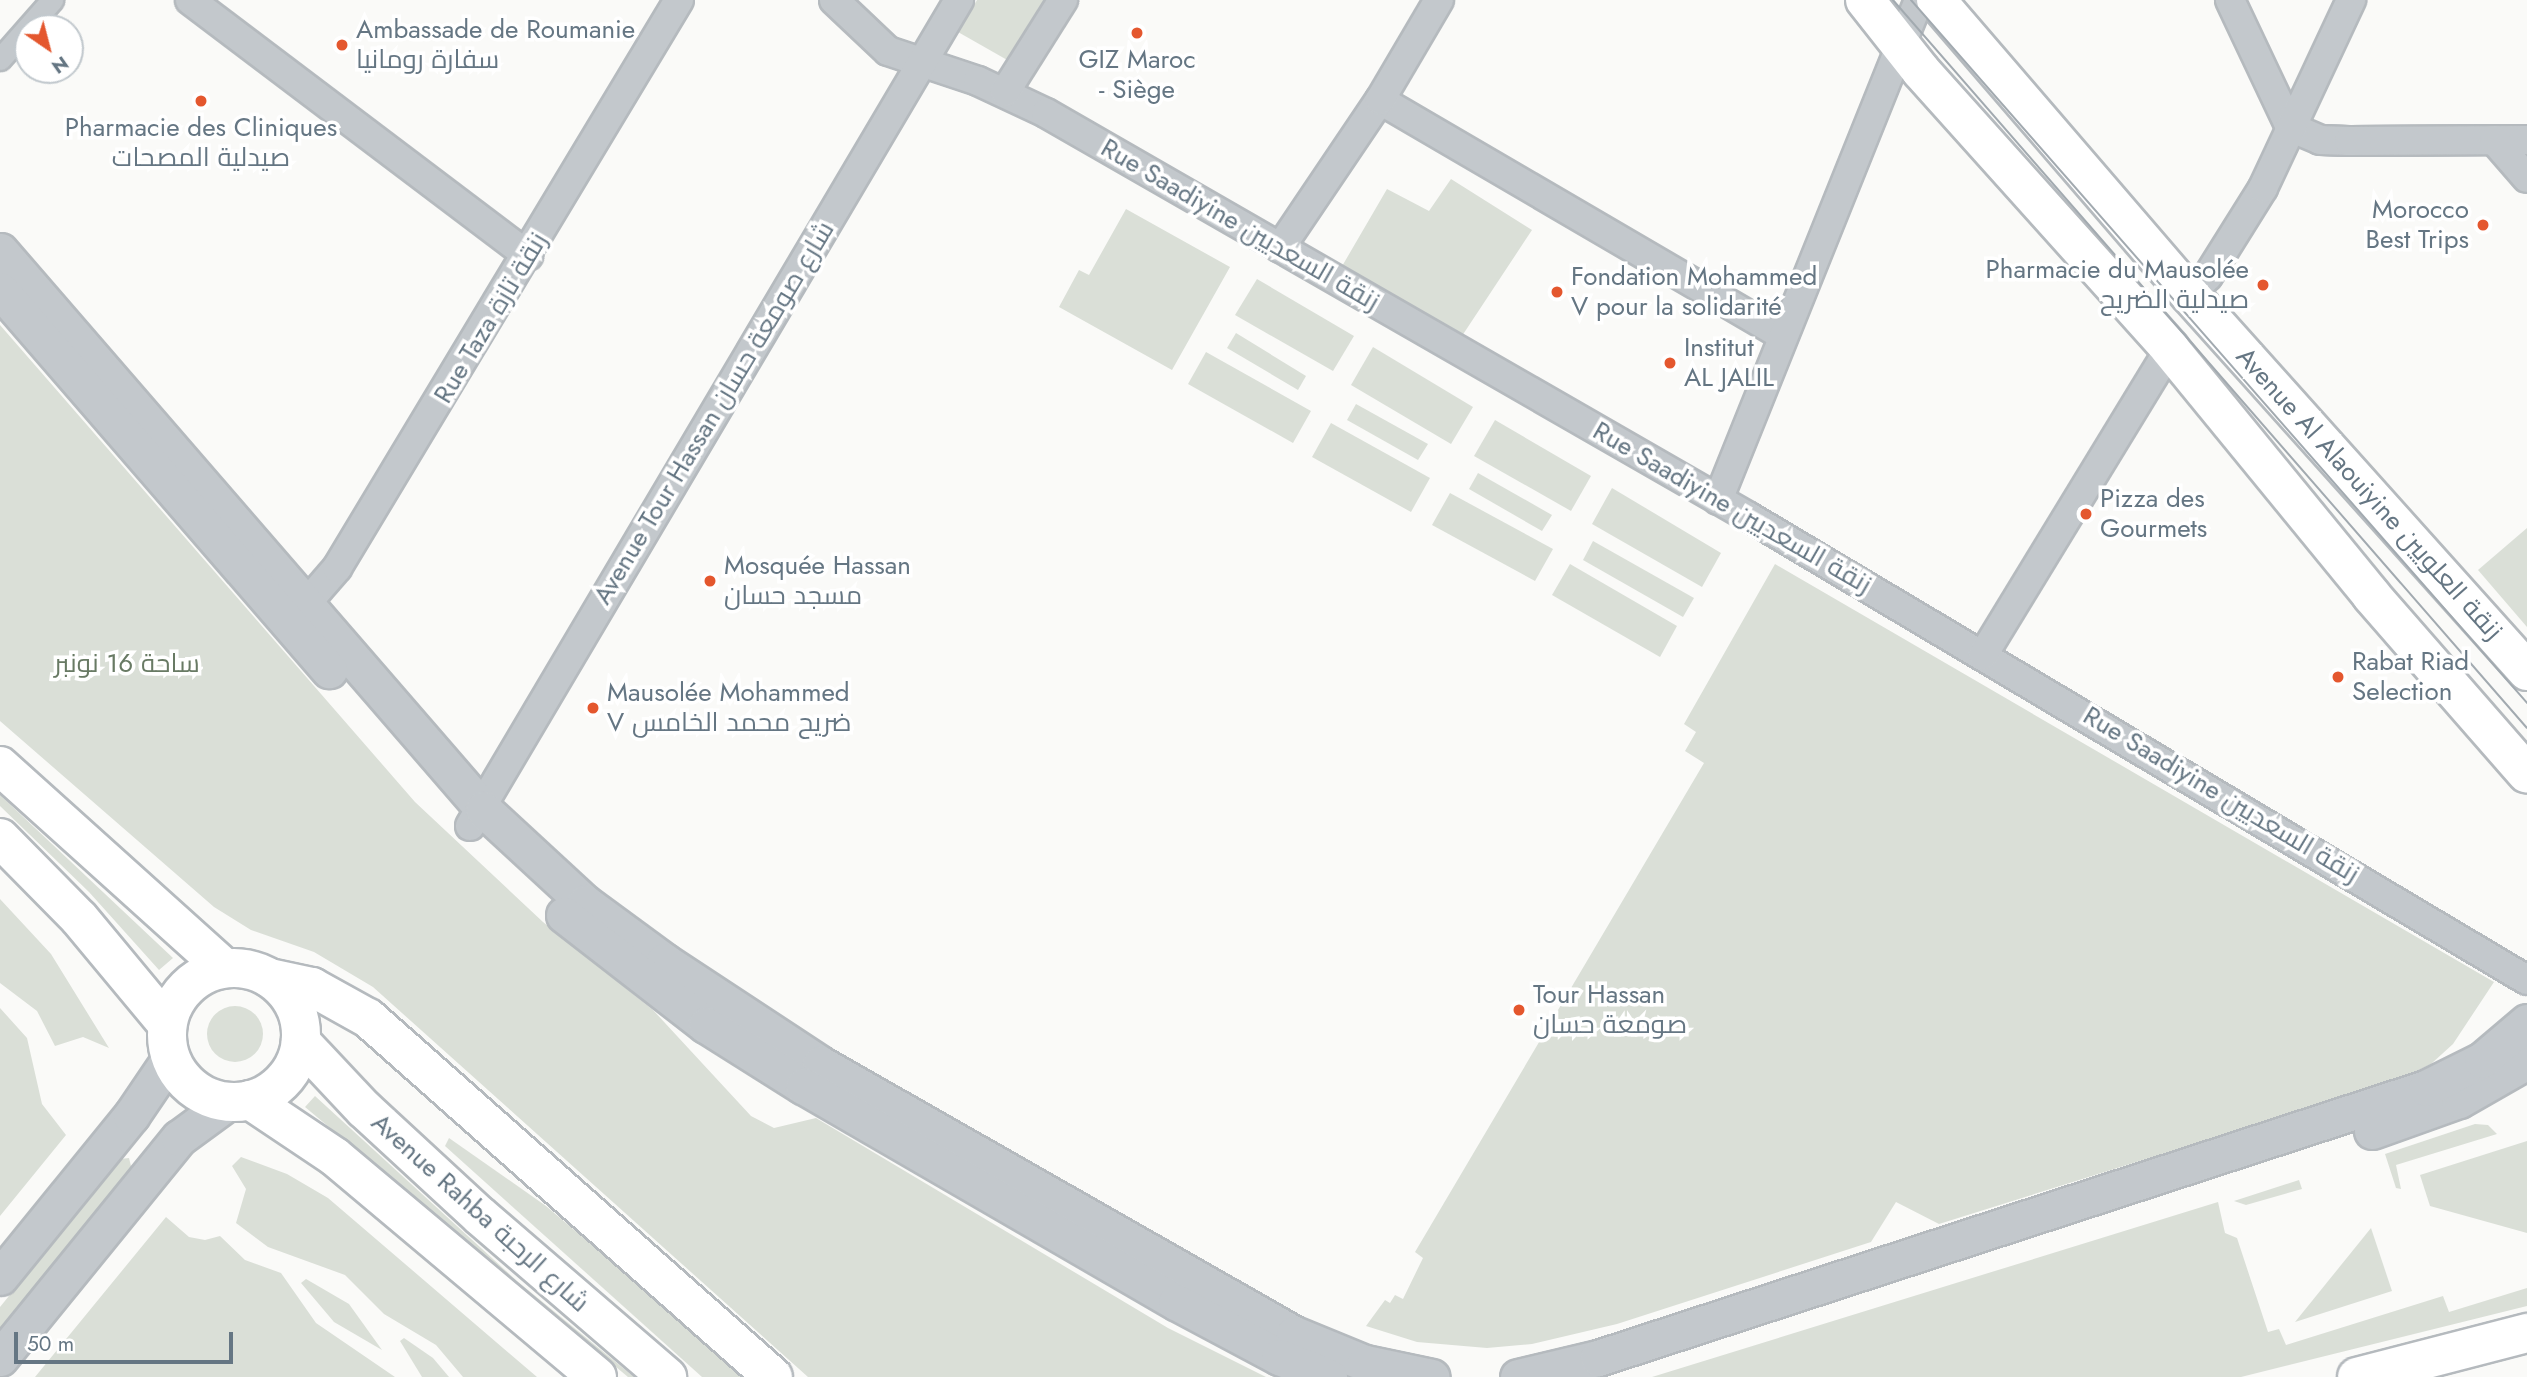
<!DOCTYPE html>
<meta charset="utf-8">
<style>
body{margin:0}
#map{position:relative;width:2527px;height:1377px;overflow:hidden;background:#fafaf8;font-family:Jost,Cairo,sans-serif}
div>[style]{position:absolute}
.green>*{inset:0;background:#dadfd7}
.round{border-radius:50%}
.roads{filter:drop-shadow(2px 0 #b5babe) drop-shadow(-2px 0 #b5babe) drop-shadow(0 2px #b5babe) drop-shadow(0 -2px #b5babe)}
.pedestrian>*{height:21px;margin:-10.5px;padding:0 10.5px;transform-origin:10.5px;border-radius:10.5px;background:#c3c8cc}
.minor>*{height:28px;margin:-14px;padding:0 14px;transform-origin:14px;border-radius:14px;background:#c3c8cc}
.tertiary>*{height:35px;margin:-17.5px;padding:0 17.5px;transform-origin:17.5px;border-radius:17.5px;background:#c3c8cc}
.primary>*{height:38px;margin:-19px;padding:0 19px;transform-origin:19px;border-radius:19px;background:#fff}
.trunk>*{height:38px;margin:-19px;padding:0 19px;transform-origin:19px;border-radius:19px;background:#fff}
.trunk>.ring{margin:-19px;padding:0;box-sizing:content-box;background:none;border:38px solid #fff;border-radius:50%}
.tram>*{height:2px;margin:-1px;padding:0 1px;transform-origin:1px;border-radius:1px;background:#a2aab0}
.dots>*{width:19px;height:19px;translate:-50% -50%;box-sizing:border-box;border:4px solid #fff;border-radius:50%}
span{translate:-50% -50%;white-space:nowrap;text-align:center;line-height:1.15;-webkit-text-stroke:7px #fff;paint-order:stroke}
.poi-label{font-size:26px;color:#657683}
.left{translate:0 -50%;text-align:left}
.right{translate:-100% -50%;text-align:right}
.street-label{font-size:26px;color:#657683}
.park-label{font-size:26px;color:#687a64}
.north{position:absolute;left:14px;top:14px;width:70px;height:70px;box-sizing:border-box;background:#fff;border:2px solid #c1c8cd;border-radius:50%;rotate:145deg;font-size:19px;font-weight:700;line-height:28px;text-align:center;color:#657683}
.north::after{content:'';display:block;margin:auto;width:24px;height:32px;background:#e4572e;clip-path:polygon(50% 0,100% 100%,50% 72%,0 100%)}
.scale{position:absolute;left:14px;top:1332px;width:219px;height:32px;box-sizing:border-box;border:4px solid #657683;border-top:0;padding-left:9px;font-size:21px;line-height:24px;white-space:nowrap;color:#657683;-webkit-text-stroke:5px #fff;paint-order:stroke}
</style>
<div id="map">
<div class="green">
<div style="clip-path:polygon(977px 0,1054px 0,1016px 65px,958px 32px)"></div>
<div style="clip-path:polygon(1451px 179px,1532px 230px,1460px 339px,1341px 268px,1387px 189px,1429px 211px)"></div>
<div style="clip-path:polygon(1126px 209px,1230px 267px,1172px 370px,1059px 307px,1079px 270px,1089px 275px)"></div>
<div style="clip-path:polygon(1257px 279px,1354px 336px,1333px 371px,1235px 315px)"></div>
<div style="clip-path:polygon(0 325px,415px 802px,543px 922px,653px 1010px,751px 1116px,774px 1128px,816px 1118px,1168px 1328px,1266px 1377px,808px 1377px,373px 987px,314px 952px,251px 930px,214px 907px,0 721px)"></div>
<div style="clip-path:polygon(1236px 333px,1306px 376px,1298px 390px,1227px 348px)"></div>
<div style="clip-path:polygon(1373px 347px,1473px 407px,1451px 444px,1351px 385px)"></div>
<div style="clip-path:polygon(1206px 352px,1311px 411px,1293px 443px,1188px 384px)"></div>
<div style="clip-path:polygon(1356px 404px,1428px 444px,1418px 460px,1347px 420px)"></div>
<div style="clip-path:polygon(1495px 420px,1591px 476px,1571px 511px,1474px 456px)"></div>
<div style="clip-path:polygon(1331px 423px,1430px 478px,1411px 512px,1312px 457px)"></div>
<div style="clip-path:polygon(1478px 473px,1552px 515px,1542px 531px,1469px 489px)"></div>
<div style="clip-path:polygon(1612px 488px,1721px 553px,1702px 587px,1592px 524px)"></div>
<div style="clip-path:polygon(1450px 493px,1553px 549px,1535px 581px,1432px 525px)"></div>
<div style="clip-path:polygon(2527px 528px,2527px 627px,2478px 570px)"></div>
<div style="clip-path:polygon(1593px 541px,1694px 598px,1683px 617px,1583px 560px)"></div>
<div style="clip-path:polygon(1570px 564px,1677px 626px,1660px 657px,1552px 595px)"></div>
<div style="clip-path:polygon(1775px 564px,2494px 982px,2453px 1044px,2431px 1064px,2398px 1080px,1939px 1224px,1896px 1202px,1871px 1242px,1617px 1324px,1532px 1344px,1487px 1348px,1417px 1342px,1366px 1326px,1385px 1300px,1390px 1303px,1395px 1295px,1403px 1299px,1423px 1258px,1415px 1252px,1704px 763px,1685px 751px,1696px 732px,1684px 724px)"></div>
<div style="clip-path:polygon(0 795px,173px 958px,159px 970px,89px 892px,0 806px)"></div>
<div style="clip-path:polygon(0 899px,51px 954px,109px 1048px,83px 1037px,55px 1046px,37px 1011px,0 983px)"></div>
<div class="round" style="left:207px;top:1006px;width:56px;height:56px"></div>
<div style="clip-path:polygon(0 1008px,27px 1038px,42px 1104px,66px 1135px,0 1216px)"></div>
<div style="clip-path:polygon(315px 1096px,517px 1281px,634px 1377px,628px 1377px,305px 1107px)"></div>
<div style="clip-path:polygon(2475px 1124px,2488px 1125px,2497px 1134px,2396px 1165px,2401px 1189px,2396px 1188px,2385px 1154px)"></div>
<div style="clip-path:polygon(449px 1138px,546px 1206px,748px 1377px,702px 1377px,445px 1146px)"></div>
<div style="clip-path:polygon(2527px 1141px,2527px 1233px,2430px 1206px,2420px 1175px)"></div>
<div style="clip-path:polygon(241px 1157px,287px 1174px,328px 1198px,537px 1377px,463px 1377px,436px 1345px,384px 1314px,345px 1275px,268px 1247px,236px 1223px,246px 1189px,232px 1166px)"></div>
<div style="clip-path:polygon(129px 1158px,132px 1170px,0 1330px,0 1307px,120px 1159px)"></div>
<div style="clip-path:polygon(2299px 1180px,2302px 1189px,2246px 1205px,2234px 1201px)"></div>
<div style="clip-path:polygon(2218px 1202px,2225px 1233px,2237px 1238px,2268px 1332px,2279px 1329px,2286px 1345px,2443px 1296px,2449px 1312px,2527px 1288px,2527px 1306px,2241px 1377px,1652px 1377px)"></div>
<div style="clip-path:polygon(166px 1217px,189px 1237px,205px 1240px,220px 1236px,245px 1260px,281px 1273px,316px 1323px,395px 1377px,35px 1377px)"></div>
<div style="clip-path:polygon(2371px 1228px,2392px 1291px,2295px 1322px)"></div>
<div style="clip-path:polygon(306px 1279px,349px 1304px,382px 1350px,334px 1322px,301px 1283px)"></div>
<div style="clip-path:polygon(404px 1338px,433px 1358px,449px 1377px,422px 1377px,400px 1341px)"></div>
</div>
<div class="roads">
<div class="pedestrian">
<div style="left:0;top:59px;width:79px;rotate:-48.6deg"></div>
</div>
<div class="minor">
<div style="left:190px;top:0;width:424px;rotate:37.1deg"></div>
<div style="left:834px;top:0;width:74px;rotate:43.4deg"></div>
<div style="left:888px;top:51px;width:95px;rotate:18.4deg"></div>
<div style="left:978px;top:81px;width:75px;rotate:25.2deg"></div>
<div style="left:1046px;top:113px;width:811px;rotate:29.89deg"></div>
<div style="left:1749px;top:517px;width:905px;rotate:30.76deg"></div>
<div style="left:2230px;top:0;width:140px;rotate:64.7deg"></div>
<div style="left:2290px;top:127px;width:33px;rotate:23deg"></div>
<div style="left:2320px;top:140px;width:29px;rotate:2deg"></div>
<div style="left:2349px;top:141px;width:178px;rotate:-0.3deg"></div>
<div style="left:1005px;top:92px;width:109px;rotate:-57.8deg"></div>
<div style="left:1380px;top:100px;width:466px;rotate:30.3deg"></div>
<div style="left:2494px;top:140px;width:50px;rotate:49deg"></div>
<div style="left:1280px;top:248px;width:179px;rotate:-56deg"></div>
<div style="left:1380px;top:100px;width:116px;rotate:-59.5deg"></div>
<div style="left:2190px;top:295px;width:26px;rotate:-47deg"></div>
<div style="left:2208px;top:276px;width:104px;rotate:-58deg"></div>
<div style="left:2263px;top:188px;width:208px;rotate:-64.9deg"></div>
<div style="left:1718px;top:500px;width:539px;rotate:-68.1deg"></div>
<div style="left:292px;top:620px;width:69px;rotate:-49.1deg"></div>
<div style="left:337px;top:568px;width:663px;rotate:-58.95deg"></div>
<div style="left:1983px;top:655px;width:359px;rotate:-58.6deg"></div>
<div style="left:470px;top:826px;width:960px;rotate:-59.37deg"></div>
</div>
<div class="tertiary">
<div style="left:0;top:251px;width:738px;rotate:49.12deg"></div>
<div style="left:483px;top:809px;width:139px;rotate:42.7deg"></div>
<div style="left:585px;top:903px;width:98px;rotate:36.3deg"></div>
<div style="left:664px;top:961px;width:187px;rotate:33.4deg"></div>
<div style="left:820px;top:1064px;width:546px;rotate:29.67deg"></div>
<div style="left:1294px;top:1334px;width:77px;rotate:22.2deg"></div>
<div style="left:1365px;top:1363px;width:68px;rotate:11.8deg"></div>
<div style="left:0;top:290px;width:503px;rotate:49.11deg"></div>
<div style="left:564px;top:915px;width:180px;rotate:37.8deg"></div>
<div style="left:706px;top:1025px;width:115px;rotate:32.2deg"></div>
<div style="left:803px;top:1086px;width:431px;rotate:30.1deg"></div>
<div style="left:1176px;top:1302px;width:117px;rotate:28.1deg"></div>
<div style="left:1279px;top:1357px;width:54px;rotate:21.8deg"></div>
<div style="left:2372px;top:1131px;width:92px;rotate:-19.6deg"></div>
<div style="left:2459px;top:1100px;width:78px;rotate:-29.8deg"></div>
<div style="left:0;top:1277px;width:208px;rotate:-50.9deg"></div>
<div style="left:131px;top:1116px;width:71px;rotate:-55.9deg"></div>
<div style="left:0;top:1358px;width:284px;rotate:-50.9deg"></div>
<div style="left:179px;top:1138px;width:61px;rotate:-36.3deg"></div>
<div style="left:1518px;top:1377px;width:82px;rotate:-13.4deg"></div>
<div style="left:1598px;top:1358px;width:871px;rotate:-18.06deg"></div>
<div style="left:2426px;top:1088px;width:63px;rotate:-26.6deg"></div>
<div style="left:2482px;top:1060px;width:59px;rotate:-40.2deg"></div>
</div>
<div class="primary">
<div style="left:1865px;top:0;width:90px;rotate:51.7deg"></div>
<div style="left:1921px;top:71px;width:373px;rotate:48.1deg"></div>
<div style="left:2170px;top:349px;width:318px;rotate:50.7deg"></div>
<div style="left:2371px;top:595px;width:237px;rotate:48.9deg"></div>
<div style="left:1936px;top:0;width:389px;rotate:49.3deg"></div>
<div style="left:2190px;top:295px;width:505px;rotate:48.13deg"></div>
</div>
<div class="trunk">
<div style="left:0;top:766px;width:302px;rotate:42deg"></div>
<div style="left:0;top:838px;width:112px;rotate:45.4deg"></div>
<div style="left:79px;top:918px;width:138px;rotate:50.3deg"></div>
<div class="ring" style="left:167px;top:968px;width:96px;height:96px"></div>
<div style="left:270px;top:978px;width:43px;rotate:12.1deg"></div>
<div style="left:312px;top:987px;width:64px;rotate:29deg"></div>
<div style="left:368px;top:1018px;width:541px;rotate:41.55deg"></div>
<div style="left:301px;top:1042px;width:92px;rotate:46.8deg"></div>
<div style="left:364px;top:1109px;width:158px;rotate:42.7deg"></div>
<div style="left:480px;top:1216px;width:247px;rotate:40.7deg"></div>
<div style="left:250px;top:1100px;width:102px;rotate:33.8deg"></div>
<div style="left:335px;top:1157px;width:342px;rotate:40deg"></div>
<div style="left:2357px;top:1377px;width:176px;rotate:-14.5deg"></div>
</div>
</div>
<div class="tram">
<div style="left:1893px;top:0;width:965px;rotate:48.95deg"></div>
<div style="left:1911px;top:0;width:935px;rotate:48.77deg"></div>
</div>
<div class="dots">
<div style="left:1137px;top:33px;background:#e4572e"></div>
<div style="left:342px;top:45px;background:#e4572e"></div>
<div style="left:201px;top:101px;background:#e4572e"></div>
<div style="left:2483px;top:225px;background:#e4572e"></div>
<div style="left:2263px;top:285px;background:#e4572e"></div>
<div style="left:1557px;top:292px;background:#e4572e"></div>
<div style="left:1670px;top:363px;background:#e4572e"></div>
<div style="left:2086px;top:514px;background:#e4572e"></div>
<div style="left:710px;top:581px;background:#e4572e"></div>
<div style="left:2338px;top:677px;background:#e4572e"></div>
<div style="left:593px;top:708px;background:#e4572e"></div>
<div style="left:1519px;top:1010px;background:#e4572e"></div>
</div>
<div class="poi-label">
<span class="left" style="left:356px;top:45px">Ambassade de Roumanie<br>سفارة رومانيا</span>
<span style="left:1137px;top:75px">GIZ Maroc<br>- Siège</span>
<span style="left:201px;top:143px">Pharmacie des Cliniques<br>صيدلية المصحات</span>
<span class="right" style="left:2469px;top:225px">Morocco<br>Best Trips</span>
<span class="right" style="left:2249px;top:285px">Pharmacie du Mausolée<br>صيدلية الضريح</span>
<span class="left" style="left:1571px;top:292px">Fondation Mohammed<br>V pour la solidarité</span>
<span class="left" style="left:1684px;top:363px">Institut<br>AL JALIL</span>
<span class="left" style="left:2100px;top:514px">Pizza des<br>Gourmets</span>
<span class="left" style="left:724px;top:581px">Mosquée Hassan<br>مسجد حسان</span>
<span class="left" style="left:2352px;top:677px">Rabat Riad<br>Selection</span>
<span class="left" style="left:607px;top:708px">Mausolée Mohammed<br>V ضريح محمد الخامس</span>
<span class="left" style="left:1533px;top:1010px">Tour Hassan<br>صومعة حسان</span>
</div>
<div class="street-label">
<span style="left:1240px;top:225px;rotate:30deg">Rue Saadiyine زنقة السعديين</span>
<span style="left:491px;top:318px;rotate:-59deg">Rue Taza زنقة تازة</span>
<span style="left:714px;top:413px;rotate:-59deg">Avenue Tour Hassan شارع صومعة حسان</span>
<span style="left:2369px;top:494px;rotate:48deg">Avenue Al Alaouiyine زنقة العلويين</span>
<span style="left:1732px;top:508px;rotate:30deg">Rue Saadiyine زنقة السعديين</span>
<span style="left:2221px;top:795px;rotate:31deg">Rue Saadiyine زنقة السعديين</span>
<span style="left:480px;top:1213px;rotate:42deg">Avenue Rahba شارع الرحبة</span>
</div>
<div class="park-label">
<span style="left:127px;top:664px">ساحة 16 نونبر</span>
</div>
<div class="north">N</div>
<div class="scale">50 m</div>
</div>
